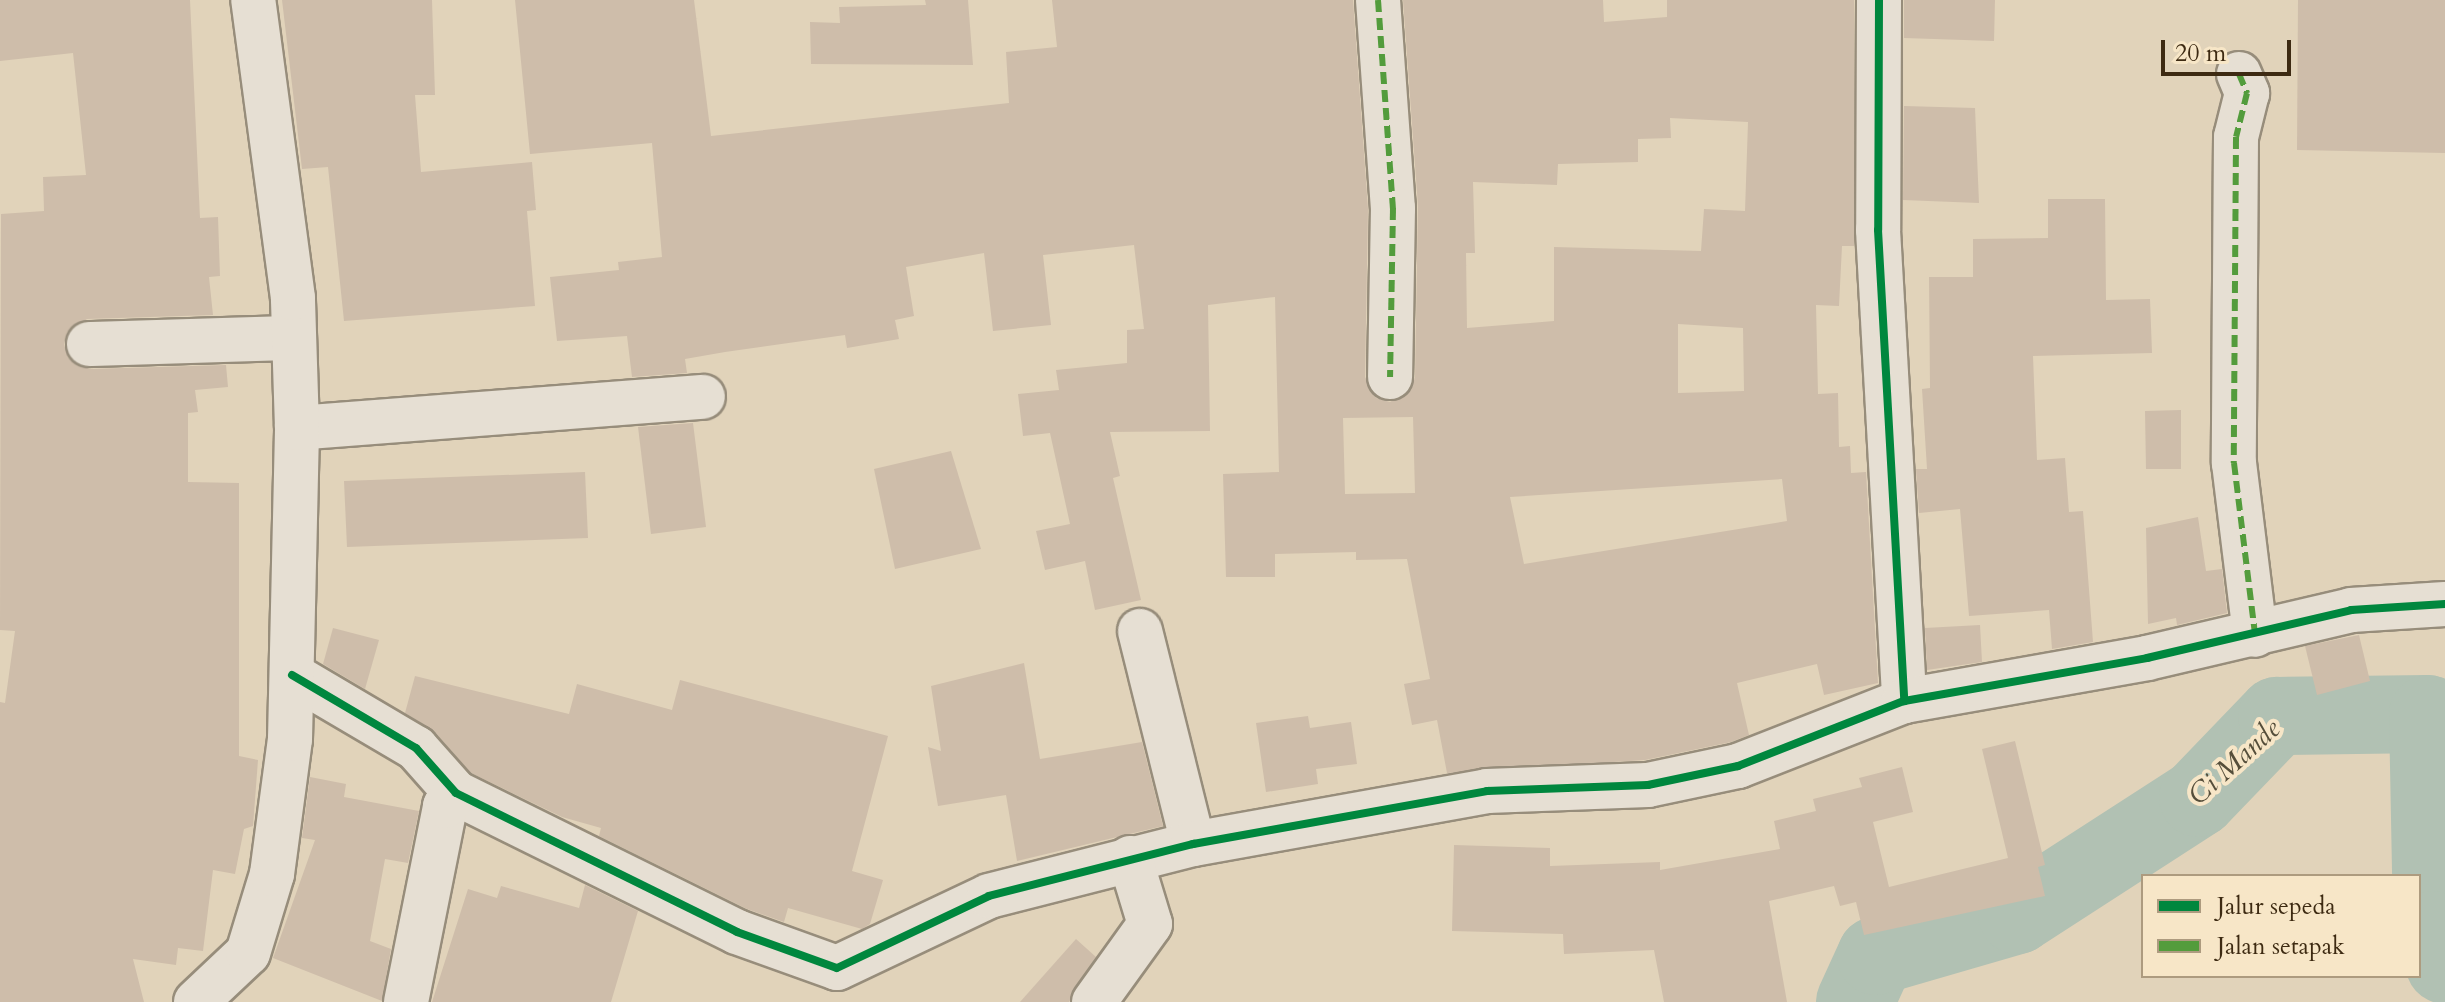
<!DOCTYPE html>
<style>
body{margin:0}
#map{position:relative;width:2445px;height:1002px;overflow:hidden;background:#e1d3ba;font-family:Cardo,serif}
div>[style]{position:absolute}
.river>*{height:78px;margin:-39px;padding:0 39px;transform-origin:39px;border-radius:39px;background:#b1c1b3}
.building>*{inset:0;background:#cebdaa}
.roads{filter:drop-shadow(2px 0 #978d7b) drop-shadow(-2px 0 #978d7b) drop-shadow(0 2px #978d7b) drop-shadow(0 -2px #978d7b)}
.minor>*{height:44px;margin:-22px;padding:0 22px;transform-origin:22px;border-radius:22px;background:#e6dfd3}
.secondary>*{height:44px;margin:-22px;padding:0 22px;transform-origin:22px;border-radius:22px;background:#e6dfd3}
.quiet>*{height:6px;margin-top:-3px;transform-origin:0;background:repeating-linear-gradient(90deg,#539c3c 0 12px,transparent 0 18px)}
.cycleway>*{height:8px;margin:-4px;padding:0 4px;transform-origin:4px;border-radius:4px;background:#00873e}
span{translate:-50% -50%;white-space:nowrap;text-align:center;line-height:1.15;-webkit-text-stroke:8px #f7e6c7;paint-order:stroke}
.water-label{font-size:28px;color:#554e3a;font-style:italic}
.legend{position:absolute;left:2141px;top:874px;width:280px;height:104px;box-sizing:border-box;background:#f7e6c7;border:2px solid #ad9b7f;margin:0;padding:10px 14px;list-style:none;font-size:24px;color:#3d2a12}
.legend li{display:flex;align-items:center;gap:16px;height:40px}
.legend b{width:40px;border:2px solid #ad9b7f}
.scale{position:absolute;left:2161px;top:40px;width:130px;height:36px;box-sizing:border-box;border:4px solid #3d2a12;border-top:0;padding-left:10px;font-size:24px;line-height:28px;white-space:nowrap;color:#3d2a12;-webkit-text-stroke:6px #f7e6c7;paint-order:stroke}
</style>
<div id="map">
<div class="river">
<div style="left:1855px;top:1002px;width:51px;rotate:-65.5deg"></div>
<div style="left:1876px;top:956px;width:147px;rotate:-16.2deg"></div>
<div style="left:2017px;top:915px;width:216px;rotate:-32.9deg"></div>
<div style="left:2198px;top:798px;width:114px;rotate:-46.1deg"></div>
<div style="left:2277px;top:716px;width:151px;rotate:-0.8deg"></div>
<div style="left:2428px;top:714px;width:216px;rotate:88.9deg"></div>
<div style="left:2432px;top:930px;width:37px;rotate:70deg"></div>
</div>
<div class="building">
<div style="clip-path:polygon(0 0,190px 0,200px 218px,218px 217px,220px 276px,209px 277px,213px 315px,87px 319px,67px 332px,64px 344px,68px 358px,89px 369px,226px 365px,228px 387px,195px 390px,198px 412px,188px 413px,188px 482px,239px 483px,239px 756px,258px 760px,253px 826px,244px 829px,235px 874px,213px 870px,203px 951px,178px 948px,176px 965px,133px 959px,144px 1002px,0 1002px,0 702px,5px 703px,15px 631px,0 630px,1px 214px,44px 211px,43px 177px,86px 175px,73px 53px,0 61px)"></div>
<div style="clip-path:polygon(282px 0,432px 0,435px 95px,415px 95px,421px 172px,532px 162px,536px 210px,527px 211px,535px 306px,344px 321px,328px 167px,302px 169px)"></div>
<div style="clip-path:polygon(evenodd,515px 0,694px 0,711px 136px,1009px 103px,1006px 52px,1057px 47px,1052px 0,1353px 0,1368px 209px,1365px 377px,1376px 398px,1390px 402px,1411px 390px,1415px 377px,1418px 206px,1403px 0,1603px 0,1604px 22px,1667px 17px,1667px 0,1854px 0,1854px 246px,1842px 246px,1839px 306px,1816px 305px,1818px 394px,1838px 393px,1839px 447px,1850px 446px,1851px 473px,1866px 472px,1878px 683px,1824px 695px,1817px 664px,1737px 683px,1749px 735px,1731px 742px,1645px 760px,1447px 773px,1437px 720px,1412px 725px,1404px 684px,1430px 679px,1407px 559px,1356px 560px,1356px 552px,1275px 554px,1275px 577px,1226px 577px,1223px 474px,1279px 472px,1275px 297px,1208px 305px,1210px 431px,1110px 432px,1120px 476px,1113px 478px,1141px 600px,1095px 610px,1085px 561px,1045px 570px,1036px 531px,1070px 524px,1050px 433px,1023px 436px,1018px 394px,1059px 390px,1056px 370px,1127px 363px,1127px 330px,1144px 329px,1134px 245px,1043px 255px,1051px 325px,993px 331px,984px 253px,906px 267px,914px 316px,895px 320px,899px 339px,847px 348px,845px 335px,725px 352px,685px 359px,687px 373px,632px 377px,627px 336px,557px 341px,550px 277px,619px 270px,618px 262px,662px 257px,652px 143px,530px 154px,515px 0,1670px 118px,1748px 122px,1745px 211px,1704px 209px,1701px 251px,1554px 247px,1554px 321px,1467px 328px,1466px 253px,1475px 253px,1473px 182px,1557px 185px,1558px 164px,1638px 162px,1638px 139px,1671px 138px,1670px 118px,515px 0,1678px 324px,1743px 328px,1744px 391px,1678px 393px,1678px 324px,515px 0,1413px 417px,1415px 493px,1345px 494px,1343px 418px,1413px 417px,515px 0,1782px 479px,1787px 521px,1524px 564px,1510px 497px,1782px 479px)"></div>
<div style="clip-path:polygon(925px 0,968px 0,973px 65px,811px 64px,810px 22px,840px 23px,839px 7px,926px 5px)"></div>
<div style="clip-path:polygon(1904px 0,1995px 0,1994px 41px,1904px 38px)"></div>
<div style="clip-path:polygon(2298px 0,2445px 0,2445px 153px,2297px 150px)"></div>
<div style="clip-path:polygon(1904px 106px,1975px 108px,1979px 203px,1903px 200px)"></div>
<div style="clip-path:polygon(2048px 199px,2105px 199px,2106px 300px,2150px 299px,2152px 353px,2033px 356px,2037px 460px,2065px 458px,2069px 512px,2083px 511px,2093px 642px,2052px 649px,2049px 610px,1969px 616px,1960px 509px,1919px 513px,1916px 469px,1927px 469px,1922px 389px,1930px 388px,1929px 277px,1973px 277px,1973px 239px,2048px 238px)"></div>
<div style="clip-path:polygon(2181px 410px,2181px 469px,2146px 469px,2145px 411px)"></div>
<div style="clip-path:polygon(693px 423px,706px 527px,651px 534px,638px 427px)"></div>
<div style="clip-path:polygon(951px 451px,981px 549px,895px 569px,874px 469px)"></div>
<div style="clip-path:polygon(585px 472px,588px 538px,347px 547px,344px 481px)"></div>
<div style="clip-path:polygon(2198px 517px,2206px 571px,2222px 569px,2227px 613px,2177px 625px,2176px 618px,2148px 624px,2146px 528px)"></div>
<div style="clip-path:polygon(1980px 625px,1982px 662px,1927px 670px,1925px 628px)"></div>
<div style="clip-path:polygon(333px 628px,379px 640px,365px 689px,323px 664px)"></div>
<div style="clip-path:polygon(2359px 635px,2370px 681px,2317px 695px,2305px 646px)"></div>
<div style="clip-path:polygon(1024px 663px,1040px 759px,1142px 742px,1163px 826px,1017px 861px,1006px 795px,938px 806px,928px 747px,941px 751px,931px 686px)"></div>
<div style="clip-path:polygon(415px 676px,569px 714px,577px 684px,672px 710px,680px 680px,888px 736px,852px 871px,883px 880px,870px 924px,862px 929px,788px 908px,784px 922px,747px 909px,599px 836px,601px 828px,562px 817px,471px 773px,434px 731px,405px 713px)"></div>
<div style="clip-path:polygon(1308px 716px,1310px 728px,1351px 722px,1357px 764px,1316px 769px,1318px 784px,1266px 792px,1256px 723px)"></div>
<div style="clip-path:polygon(2015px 741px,2045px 865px,2038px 867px,2045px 896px,1864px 935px,1856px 902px,1840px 906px,1834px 886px,1769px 901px,1787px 1002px,1664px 1002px,1654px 950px,1564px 954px,1563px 934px,1452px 931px,1454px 845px,1550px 848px,1550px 866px,1660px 862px,1660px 870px,1780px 849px,1774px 821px,1816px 811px,1813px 799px,1862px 787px,1859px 778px,1902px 767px,1913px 812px,1873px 822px,1889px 887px,2008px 858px,1982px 749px)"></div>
<div style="clip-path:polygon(310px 777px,346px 784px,344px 797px,419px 811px,408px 863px,385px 859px,370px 941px,391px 949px,382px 1001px,273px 958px,315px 840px,302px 838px)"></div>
<div style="clip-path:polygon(585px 885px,638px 911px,611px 1002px,432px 1002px,468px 889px,497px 898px,501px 886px,579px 908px)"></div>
<div style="clip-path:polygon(1076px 939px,1096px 957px,1069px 1002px,1020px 1002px)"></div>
</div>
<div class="roads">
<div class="minor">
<div style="left:1378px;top:0;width:209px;rotate:85.9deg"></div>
<div style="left:1393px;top:208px;width:169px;rotate:91deg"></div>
<div style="left:1879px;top:0;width:230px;rotate:90.2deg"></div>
<div style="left:1878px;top:230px;width:472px;rotate:86.8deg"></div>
<div style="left:2239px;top:74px;width:21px;rotate:67deg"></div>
<div style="left:2247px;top:93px;width:45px;rotate:104deg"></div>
<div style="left:2236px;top:137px;width:326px;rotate:90.4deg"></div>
<div style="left:2234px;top:463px;width:173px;rotate:83deg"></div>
<div style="left:89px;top:344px;width:202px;rotate:-1.7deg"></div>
<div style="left:297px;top:428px;width:407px;rotate:-4.4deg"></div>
<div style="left:1140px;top:631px;width:219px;rotate:76deg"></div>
<div style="left:292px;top:675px;width:144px;rotate:30.5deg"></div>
<div style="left:416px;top:748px;width:60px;rotate:48.4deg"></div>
<div style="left:456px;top:793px;width:313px;rotate:26.3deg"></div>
<div style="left:737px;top:932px;width:106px;rotate:19.8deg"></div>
<div style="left:837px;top:968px;width:168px;rotate:-25.3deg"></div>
<div style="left:989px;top:896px;width:211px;rotate:-14.3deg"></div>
<div style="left:1193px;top:844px;width:299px;rotate:-10.2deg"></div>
<div style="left:1487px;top:791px;width:161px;rotate:-2.1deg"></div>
<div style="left:1648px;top:785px;width:92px;rotate:-11.9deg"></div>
<div style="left:1738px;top:766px;width:178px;rotate:-21.4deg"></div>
<div style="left:1904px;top:701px;width:247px;rotate:-10deg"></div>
<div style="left:2147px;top:658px;width:210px;rotate:-13.2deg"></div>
<div style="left:2351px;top:610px;width:94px;rotate:-3.7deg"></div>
<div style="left:406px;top:1002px;width:200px;rotate:-78.7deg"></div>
<div style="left:445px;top:806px;width:17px;rotate:-50deg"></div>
<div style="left:1094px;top:1002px;width:96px;rotate:-54.3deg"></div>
<div style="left:1150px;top:924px;width:69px;rotate:-106.9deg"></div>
</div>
<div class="secondary">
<div style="left:196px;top:1002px;width:71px;rotate:-43.3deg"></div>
<div style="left:248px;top:953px;width:83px;rotate:-73.1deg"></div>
<div style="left:272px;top:874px;width:136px;rotate:-82.4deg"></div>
<div style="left:290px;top:739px;width:311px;rotate:-88.7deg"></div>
<div style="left:297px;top:428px;width:130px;rotate:-91.8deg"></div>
<div style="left:293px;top:298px;width:301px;rotate:-97.6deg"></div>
</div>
</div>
<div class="quiet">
<div style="left:1378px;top:0;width:209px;rotate:85.9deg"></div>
<div style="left:1393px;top:208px;width:169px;rotate:91deg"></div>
<div style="left:2239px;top:74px;width:21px;rotate:67deg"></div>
<div style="left:2247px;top:93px;width:45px;rotate:104deg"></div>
<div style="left:2236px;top:137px;width:326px;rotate:90.4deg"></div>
<div style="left:2234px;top:463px;width:173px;rotate:83deg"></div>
</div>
<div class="cycleway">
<div style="left:1879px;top:0;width:230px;rotate:90.2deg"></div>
<div style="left:1878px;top:230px;width:472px;rotate:86.8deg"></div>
<div style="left:292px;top:675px;width:144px;rotate:30.5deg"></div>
<div style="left:416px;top:748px;width:60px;rotate:48.4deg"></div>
<div style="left:456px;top:793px;width:313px;rotate:26.3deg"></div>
<div style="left:737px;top:932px;width:106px;rotate:19.8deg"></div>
<div style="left:837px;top:968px;width:168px;rotate:-25.3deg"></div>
<div style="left:989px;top:896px;width:211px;rotate:-14.3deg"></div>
<div style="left:1193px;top:844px;width:299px;rotate:-10.2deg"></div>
<div style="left:1487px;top:791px;width:161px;rotate:-2.1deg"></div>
<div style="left:1648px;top:785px;width:92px;rotate:-11.9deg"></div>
<div style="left:1738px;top:766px;width:178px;rotate:-21.4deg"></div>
<div style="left:1904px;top:701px;width:247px;rotate:-10deg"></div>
<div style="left:2147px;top:658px;width:210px;rotate:-13.2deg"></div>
<div style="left:2351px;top:610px;width:94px;rotate:-3.7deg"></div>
</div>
<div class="water-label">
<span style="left:2234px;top:762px;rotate:-42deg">Ci Mande</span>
</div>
<ul class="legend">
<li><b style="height:10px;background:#00873e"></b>Jalur sepeda</li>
<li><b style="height:10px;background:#539c3c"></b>Jalan setapak</li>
</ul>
<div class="scale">20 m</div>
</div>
